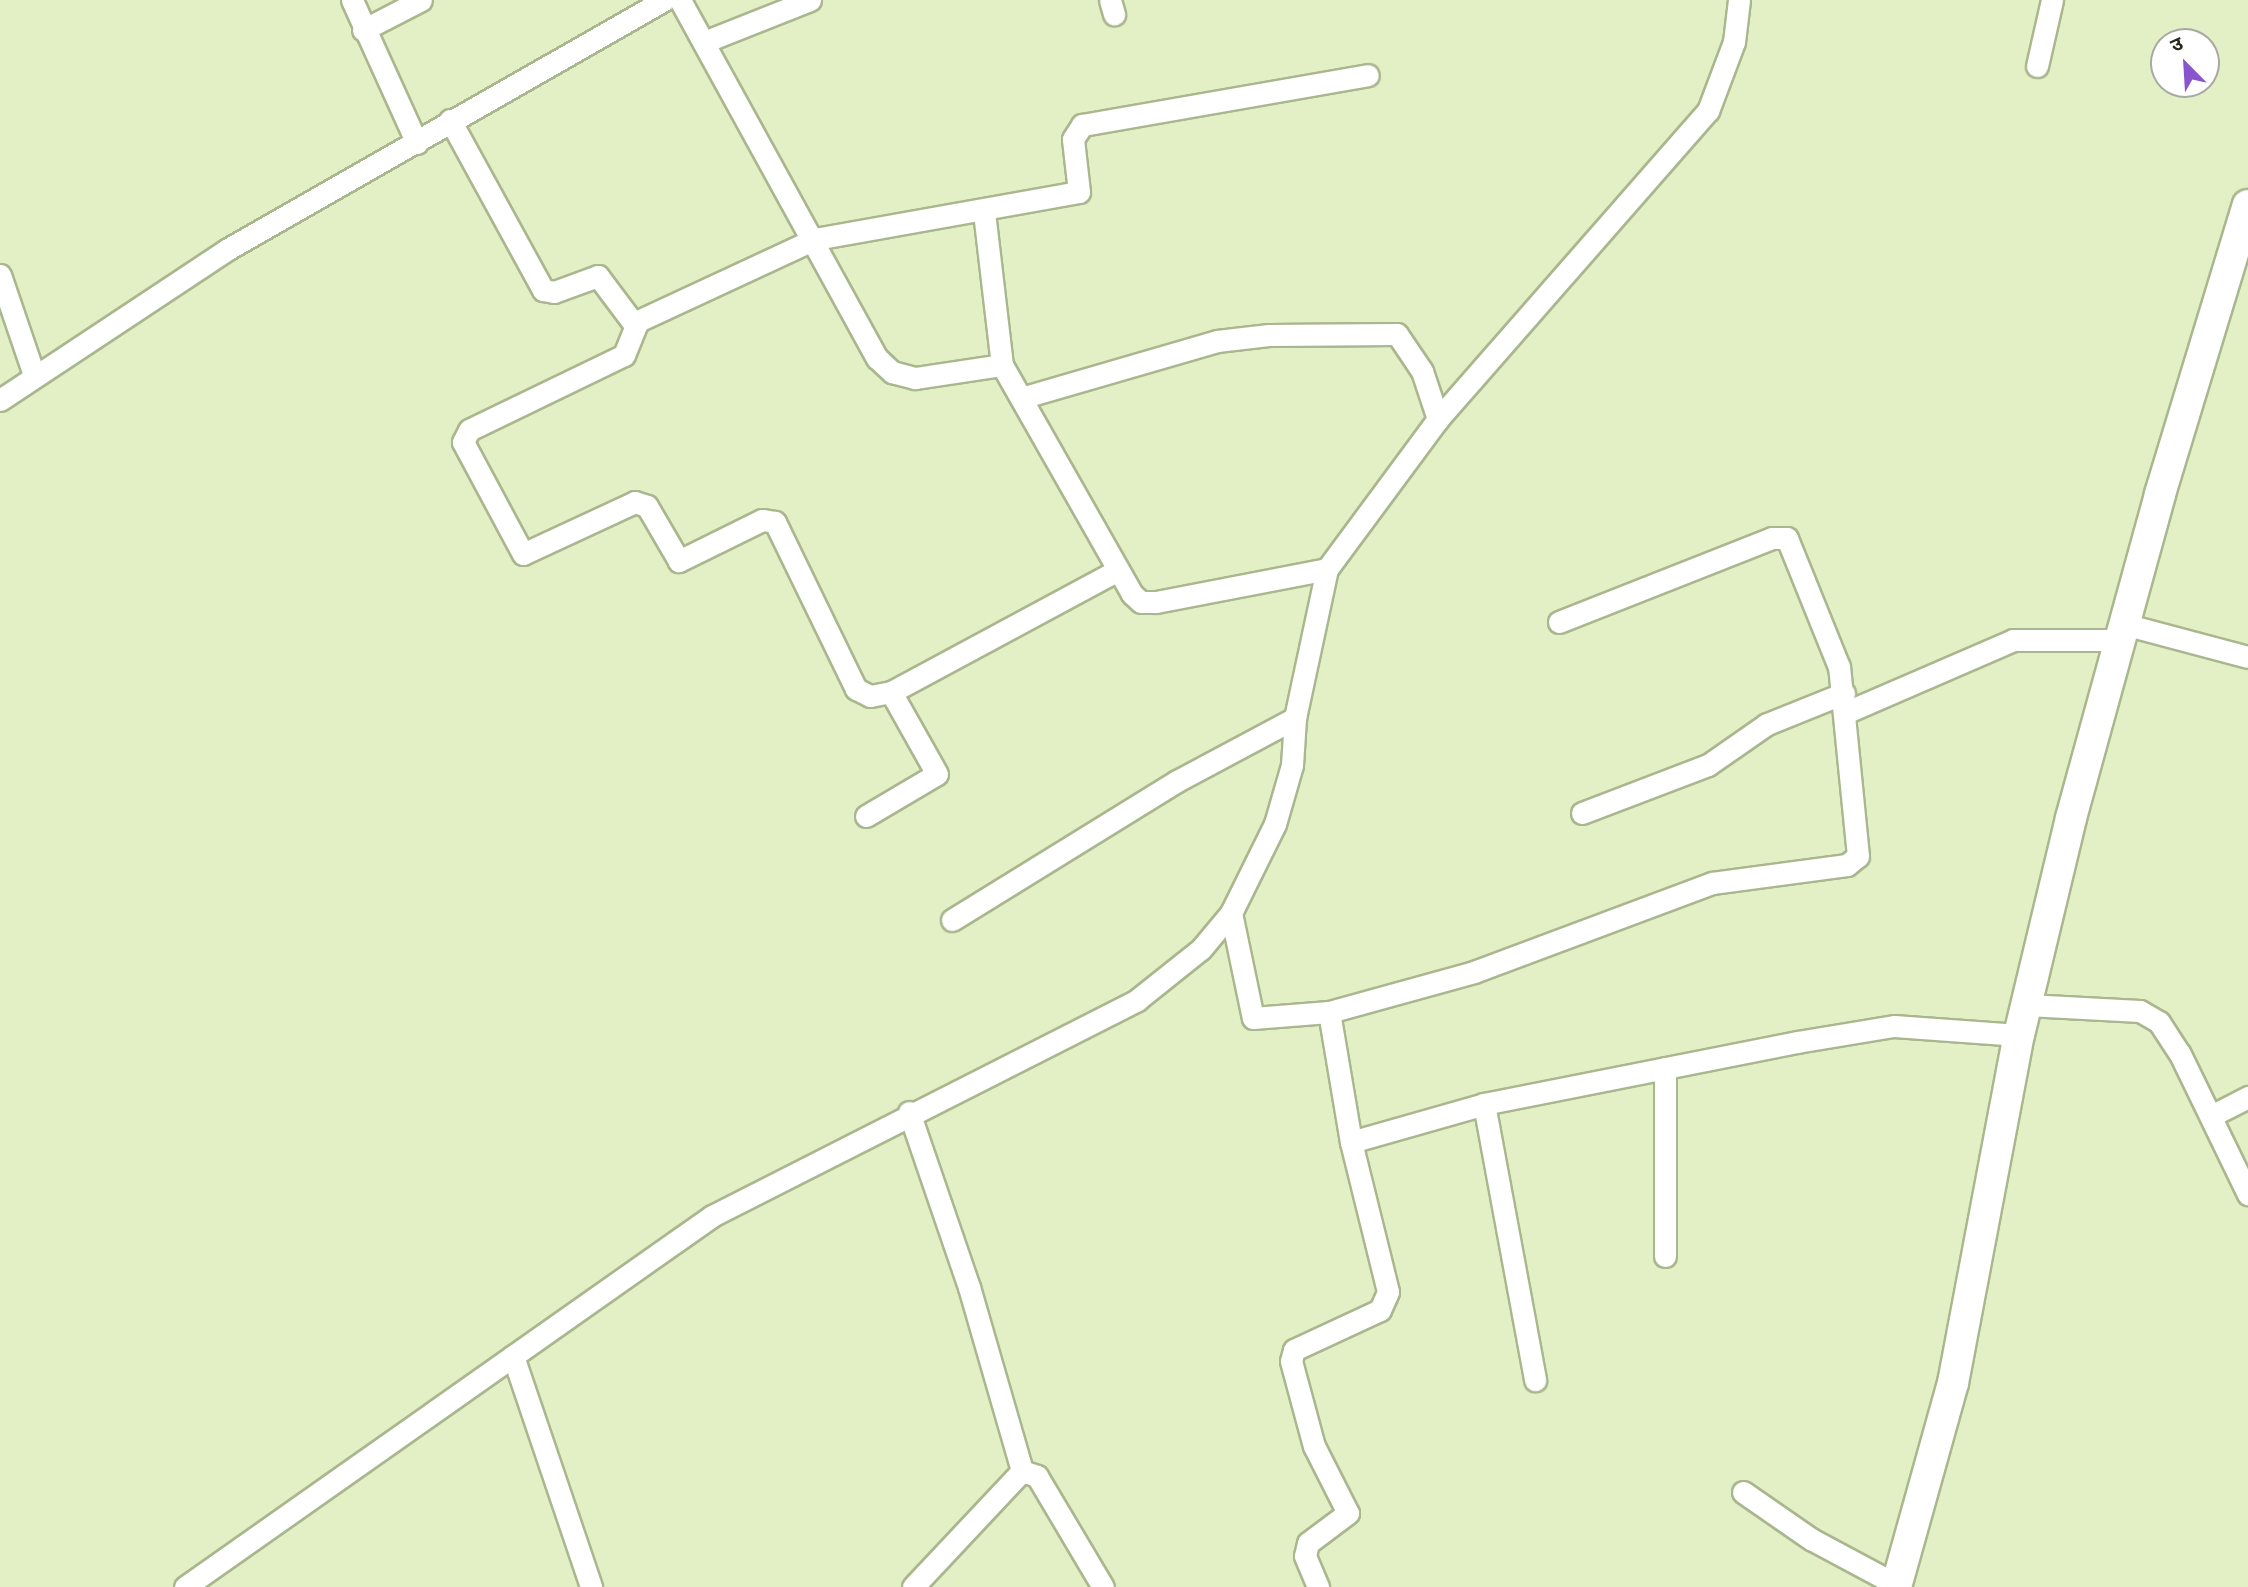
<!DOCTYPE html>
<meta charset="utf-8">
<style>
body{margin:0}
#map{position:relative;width:2248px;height:1587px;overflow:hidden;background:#e3efc5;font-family:"Alegreya Sans","Noto Sans Devanagari",sans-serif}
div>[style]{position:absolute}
.roads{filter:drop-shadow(2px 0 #aab68e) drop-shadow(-2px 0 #aab68e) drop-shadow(0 2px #aab68e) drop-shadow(0 -2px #aab68e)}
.street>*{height:21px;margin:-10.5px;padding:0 10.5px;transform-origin:10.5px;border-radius:10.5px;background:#fff}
.secondary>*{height:30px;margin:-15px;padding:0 15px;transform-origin:15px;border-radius:15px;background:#fff}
span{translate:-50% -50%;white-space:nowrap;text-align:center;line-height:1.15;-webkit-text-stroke:7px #fff;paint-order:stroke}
.north{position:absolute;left:2150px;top:28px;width:70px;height:70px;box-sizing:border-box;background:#fff;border:2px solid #a8a9a3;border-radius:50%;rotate:336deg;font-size:19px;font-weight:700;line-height:28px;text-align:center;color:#25291a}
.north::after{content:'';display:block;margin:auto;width:24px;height:32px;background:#8955cd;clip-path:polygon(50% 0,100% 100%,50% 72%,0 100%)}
</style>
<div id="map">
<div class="roads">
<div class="street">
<div style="left:352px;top:0;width:157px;rotate:65.6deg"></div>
<div style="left:680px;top:0;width:409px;rotate:61.2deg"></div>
<div style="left:877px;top:358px;width:21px;rotate:43deg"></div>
<div style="left:892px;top:372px;width:24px;rotate:15deg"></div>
<div style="left:915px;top:378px;width:88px;rotate:-8.5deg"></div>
<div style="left:1002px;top:365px;width:263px;rotate:60.4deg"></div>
<div style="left:1132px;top:594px;width:12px;rotate:42deg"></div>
<div style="left:1141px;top:602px;width:15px"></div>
<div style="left:1156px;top:602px;width:174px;rotate:-10.9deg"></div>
<div style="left:1110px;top:0;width:15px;rotate:74deg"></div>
<div style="left:363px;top:30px;width:65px;rotate:-27.3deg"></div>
<div style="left:704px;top:42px;width:114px;rotate:-21.6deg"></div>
<div style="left:2037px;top:66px;width:68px;rotate:-77.2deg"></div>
<div style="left:450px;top:120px;width:194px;rotate:61.3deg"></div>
<div style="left:543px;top:290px;width:11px;rotate:10deg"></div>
<div style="left:554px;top:292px;width:47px;rotate:-20deg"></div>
<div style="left:598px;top:276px;width:60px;rotate:53.1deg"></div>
<div style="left:984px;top:212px;width:154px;rotate:83.3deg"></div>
<div style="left:0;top:275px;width:106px;rotate:71.2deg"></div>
<div style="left:1021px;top:398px;width:204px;rotate:-16.2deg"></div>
<div style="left:1217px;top:341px;width:52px;rotate:-6.6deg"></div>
<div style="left:1269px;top:335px;width:128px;rotate:-0.4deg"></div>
<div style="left:1397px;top:334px;width:45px;rotate:56deg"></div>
<div style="left:1422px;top:371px;width:51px;rotate:71.6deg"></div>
<div style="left:0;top:400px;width:273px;rotate:-33.5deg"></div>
<div style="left:228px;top:249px;width:502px;rotate:-29.73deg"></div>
<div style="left:1118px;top:570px;width:258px;rotate:151.7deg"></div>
<div style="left:891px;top:692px;width:21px;rotate:169deg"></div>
<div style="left:870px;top:696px;width:16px;rotate:-153deg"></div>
<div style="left:856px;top:689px;width:186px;rotate:-115.9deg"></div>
<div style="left:775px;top:522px;width:13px;rotate:-171deg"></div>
<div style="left:762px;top:520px;width:93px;rotate:153.7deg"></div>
<div style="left:679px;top:561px;width:64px;rotate:-120.2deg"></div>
<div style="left:647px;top:506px;width:13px;rotate:-162deg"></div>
<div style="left:635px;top:502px;width:123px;rotate:155.1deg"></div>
<div style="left:523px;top:554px;width:127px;rotate:-118.2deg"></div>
<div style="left:463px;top:442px;width:13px;rotate:-63deg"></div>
<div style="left:469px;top:430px;width:172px;rotate:-25.8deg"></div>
<div style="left:624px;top:355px;width:37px;rotate:-68deg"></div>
<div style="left:638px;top:321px;width:195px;rotate:-24.9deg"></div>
<div style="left:815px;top:239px;width:268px;rotate:-10.1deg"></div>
<div style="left:1079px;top:192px;width:53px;rotate:-96.5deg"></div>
<div style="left:1073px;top:139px;width:17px;rotate:-57deg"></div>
<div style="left:1082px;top:125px;width:290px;rotate:-9.9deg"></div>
<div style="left:2124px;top:624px;width:128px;rotate:14.9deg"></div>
<div style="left:1847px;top:712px;width:181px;rotate:-23.4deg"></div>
<div style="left:2013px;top:640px;width:106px"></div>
<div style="left:1582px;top:813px;width:135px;rotate:-20.9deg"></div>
<div style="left:1708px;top:765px;width:72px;rotate:-34.8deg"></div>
<div style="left:1767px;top:724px;width:83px;rotate:-21.9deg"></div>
<div style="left:866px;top:816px;width:82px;rotate:-30.6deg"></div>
<div style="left:937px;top:774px;width:94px;rotate:-119.3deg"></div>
<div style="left:1231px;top:913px;width:107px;rotate:78.2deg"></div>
<div style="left:1253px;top:1018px;width:76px;rotate:-4.5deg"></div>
<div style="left:1329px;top:1012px;width:132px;rotate:80.4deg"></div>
<div style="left:1351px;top:1142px;width:154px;rotate:76.1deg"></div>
<div style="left:1388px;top:1292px;width:20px;rotate:114deg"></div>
<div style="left:1380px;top:1310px;width:95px;rotate:155.1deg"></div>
<div style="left:1294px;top:1350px;width:11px;rotate:105deg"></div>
<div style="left:1291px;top:1361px;width:88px;rotate:74.9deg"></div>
<div style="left:1314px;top:1446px;width:75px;rotate:63.1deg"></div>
<div style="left:1348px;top:1513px;width:50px;rotate:143.1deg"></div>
<div style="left:1308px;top:1543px;width:13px;rotate:103deg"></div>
<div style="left:1305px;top:1556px;width:34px;rotate:67deg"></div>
<div style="left:952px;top:920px;width:264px;rotate:-31.7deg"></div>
<div style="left:1177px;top:781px;width:134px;rotate:-28.1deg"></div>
<div style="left:2027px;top:1005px;width:113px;rotate:3deg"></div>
<div style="left:2140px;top:1011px;width:22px;rotate:30deg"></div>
<div style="left:2159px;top:1022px;width:38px;rotate:57deg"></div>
<div style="left:2180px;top:1054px;width:156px;rotate:64.1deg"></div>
<div style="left:1329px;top:1012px;width:150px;rotate:-15.4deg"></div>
<div style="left:1474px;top:972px;width:254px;rotate:-20.5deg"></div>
<div style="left:1712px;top:883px;width:136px;rotate:-7.6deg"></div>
<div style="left:1847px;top:865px;width:14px;rotate:-39deg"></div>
<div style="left:1858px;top:856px;width:190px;rotate:-95.7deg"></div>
<div style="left:1839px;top:667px;width:139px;rotate:-112deg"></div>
<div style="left:1787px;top:538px;width:15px;rotate:180deg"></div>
<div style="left:1772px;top:538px;width:229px;rotate:158.5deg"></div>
<div style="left:1484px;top:1104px;width:281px;rotate:79.5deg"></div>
<div style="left:909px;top:1112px;width:185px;rotate:71.1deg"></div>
<div style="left:969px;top:1287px;width:191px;rotate:73.9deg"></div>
<div style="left:2211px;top:1116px;width:42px;rotate:-27.2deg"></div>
<div style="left:1351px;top:1142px;width:138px;rotate:-15.9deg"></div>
<div style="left:1484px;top:1104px;width:319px;rotate:-11.2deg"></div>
<div style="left:1797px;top:1042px;width:98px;rotate:-9.4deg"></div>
<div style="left:1894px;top:1026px;width:125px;rotate:4.1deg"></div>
<div style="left:1665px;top:1256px;width:188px;rotate:-90deg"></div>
<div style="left:513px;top:1356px;width:244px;rotate:71.3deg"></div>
<div style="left:1743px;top:1492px;width:83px;rotate:34.7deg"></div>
<div style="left:1811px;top:1539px;width:98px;rotate:28.1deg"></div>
<div style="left:185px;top:1587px;width:644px;rotate:-35.14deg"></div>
<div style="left:712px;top:1216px;width:477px;rotate:-26.9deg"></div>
<div style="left:1137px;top:1000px;width:82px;rotate:-38.6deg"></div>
<div style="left:1201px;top:949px;width:47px;rotate:-50.2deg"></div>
<div style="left:1231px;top:913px;width:99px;rotate:-63.7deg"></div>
<div style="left:1275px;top:824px;width:61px;rotate:-73.9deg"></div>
<div style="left:1292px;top:765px;width:47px;rotate:-86.3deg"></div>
<div style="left:1295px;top:718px;width:152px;rotate:-77.9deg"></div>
<div style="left:1327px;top:569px;width:187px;rotate:-53.5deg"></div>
<div style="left:1438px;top:419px;width:410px;rotate:-48.8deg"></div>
<div style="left:1708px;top:111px;width:74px;rotate:-69.4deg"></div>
<div style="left:1734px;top:42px;width:42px;rotate:-83.2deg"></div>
<div style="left:913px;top:1587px;width:159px;rotate:-46.8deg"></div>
<div style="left:1022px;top:1471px;width:16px;rotate:18deg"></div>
<div style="left:1037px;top:1476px;width:129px;rotate:59.3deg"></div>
</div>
<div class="secondary">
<div style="left:1896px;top:1587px;width:212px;rotate:-74.4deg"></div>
<div style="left:1953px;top:1383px;width:354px;rotate:-79.3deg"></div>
<div style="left:2019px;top:1035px;width:223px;rotate:-76.5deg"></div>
<div style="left:2071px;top:818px;width:336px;rotate:-74.6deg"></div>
<div style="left:2160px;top:494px;width:302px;rotate:-73.1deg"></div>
</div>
</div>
<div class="north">उ</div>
</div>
